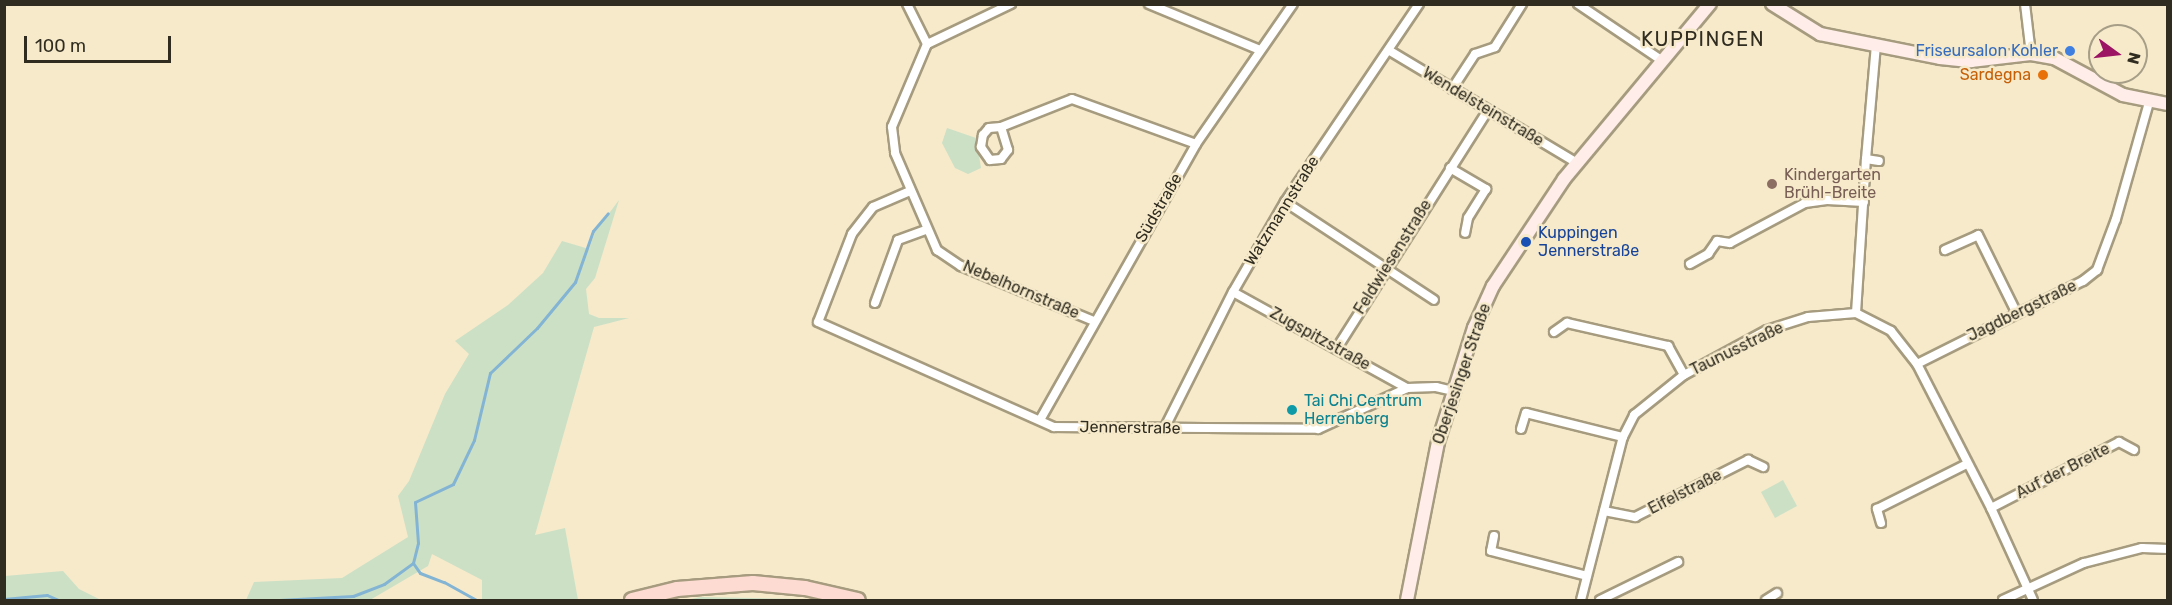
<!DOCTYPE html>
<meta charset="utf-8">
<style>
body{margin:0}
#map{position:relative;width:2172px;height:605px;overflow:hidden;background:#f6eacb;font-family:Rubik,sans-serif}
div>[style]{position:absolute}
.green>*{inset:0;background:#cce0c5}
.stream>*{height:3px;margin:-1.5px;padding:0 1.5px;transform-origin:1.5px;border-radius:1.5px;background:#83b4d4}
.roads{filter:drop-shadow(2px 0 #a69b7e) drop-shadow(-2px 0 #a69b7e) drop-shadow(0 2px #a69b7e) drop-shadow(0 -2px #a69b7e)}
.street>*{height:8px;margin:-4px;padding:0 4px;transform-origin:4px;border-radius:4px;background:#fff}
.secondary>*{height:12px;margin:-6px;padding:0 6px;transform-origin:6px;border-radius:6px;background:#feede8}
.primary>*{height:14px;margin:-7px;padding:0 7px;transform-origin:7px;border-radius:7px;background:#fddbd2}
.dots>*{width:16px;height:16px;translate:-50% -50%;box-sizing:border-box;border:3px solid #f6eacb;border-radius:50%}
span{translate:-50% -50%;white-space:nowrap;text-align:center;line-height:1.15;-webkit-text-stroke:5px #f6eacb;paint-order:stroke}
.shop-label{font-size:16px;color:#366cbe}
.right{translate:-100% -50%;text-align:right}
.food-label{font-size:16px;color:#c56008}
.street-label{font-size:16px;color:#302c20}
.education-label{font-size:16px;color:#785e54}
.left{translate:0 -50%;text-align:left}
.transit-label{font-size:16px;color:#164399}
.culture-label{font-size:16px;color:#0d838f}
.quarter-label{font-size:20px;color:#302c20;letter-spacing:1.5px}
.frame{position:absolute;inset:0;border:6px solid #302c20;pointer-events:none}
.north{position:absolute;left:2088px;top:24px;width:60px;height:60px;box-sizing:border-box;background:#f6eacb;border:2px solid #a79e87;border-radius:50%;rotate:105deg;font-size:16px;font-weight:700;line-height:24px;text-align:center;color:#302c20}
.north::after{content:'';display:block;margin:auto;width:21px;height:27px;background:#9c1464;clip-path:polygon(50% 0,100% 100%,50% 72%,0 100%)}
.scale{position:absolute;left:24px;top:36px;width:147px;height:27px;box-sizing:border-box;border:3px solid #302c20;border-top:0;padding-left:8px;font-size:18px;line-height:21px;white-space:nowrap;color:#302c20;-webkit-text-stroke:4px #f6eacb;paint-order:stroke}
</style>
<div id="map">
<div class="green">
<div style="clip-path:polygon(947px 128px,976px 138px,981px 168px,968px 174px,955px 168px,942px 143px)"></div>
<div style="clip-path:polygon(619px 200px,595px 278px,586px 289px,589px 314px,599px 318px,629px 318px,594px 327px,535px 535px,565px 528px,578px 600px,482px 600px,482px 580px,432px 554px,428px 566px,370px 600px,246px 600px,254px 582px,342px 578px,408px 537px,398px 496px,409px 481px,445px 394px,469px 354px,455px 341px,508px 305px,543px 273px,562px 241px,589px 249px,595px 232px)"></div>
<div style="clip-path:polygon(1783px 480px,1797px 506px,1775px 518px,1761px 492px)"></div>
<div style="clip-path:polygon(63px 571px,79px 589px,101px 600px,5px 600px,5px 576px)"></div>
<div style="clip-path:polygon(701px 597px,800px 599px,813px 600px,686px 600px)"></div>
</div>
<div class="stream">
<div style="left:413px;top:563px;width:12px;rotate:55deg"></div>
<div style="left:420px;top:573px;width:26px;rotate:21deg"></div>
<div style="left:444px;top:582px;width:37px;rotate:29deg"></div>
<div style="left:4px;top:599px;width:43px;rotate:-5.3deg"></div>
<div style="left:47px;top:595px;width:12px;rotate:24deg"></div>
<div style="left:279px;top:600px;width:74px;rotate:-3.1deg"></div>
<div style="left:353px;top:596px;width:33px;rotate:-21deg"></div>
<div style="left:384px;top:584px;width:36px;rotate:-36deg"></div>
<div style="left:413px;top:563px;width:21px;rotate:-76deg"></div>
<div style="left:418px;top:543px;width:41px;rotate:-94.2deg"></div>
<div style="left:415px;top:502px;width:42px;rotate:-25.3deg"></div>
<div style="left:453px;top:484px;width:49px;rotate:-64.5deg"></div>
<div style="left:474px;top:440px;width:69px;rotate:-76.6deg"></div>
<div style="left:490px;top:373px;width:65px;rotate:-43.8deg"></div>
<div style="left:537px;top:328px;width:60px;rotate:-50.4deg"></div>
<div style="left:575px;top:282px;width:54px;rotate:-70.6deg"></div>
<div style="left:593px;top:231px;width:23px;rotate:-50deg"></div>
</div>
<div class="roads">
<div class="street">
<div style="left:907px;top:4px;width:45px;rotate:63.4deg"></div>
<div style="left:1011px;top:4px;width:93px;rotate:154.5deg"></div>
<div style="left:927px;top:44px;width:90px;rotate:112.9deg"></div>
<div style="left:892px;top:127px;width:26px;rotate:83deg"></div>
<div style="left:895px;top:153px;width:106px;rotate:66.6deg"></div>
<div style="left:937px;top:250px;width:29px;rotate:34deg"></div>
<div style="left:961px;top:266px;width:144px;rotate:22.5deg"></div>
<div style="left:1149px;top:4px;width:120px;rotate:22.5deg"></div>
<div style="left:1578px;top:4px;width:100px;rotate:34deg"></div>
<div style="left:2025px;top:4px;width:50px;rotate:83.2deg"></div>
<div style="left:1390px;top:51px;width:218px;rotate:30.9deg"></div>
<div style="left:1452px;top:89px;width:42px;rotate:-56.7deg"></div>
<div style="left:1475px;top:54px;width:21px;rotate:-19deg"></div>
<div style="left:1495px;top:47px;width:51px;rotate:-57.9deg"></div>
<div style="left:1001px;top:127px;width:24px;rotate:73deg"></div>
<div style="left:1008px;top:150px;width:11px;rotate:128deg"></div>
<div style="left:1001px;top:159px;width:11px;rotate:175deg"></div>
<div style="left:990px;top:160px;width:16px;rotate:-125deg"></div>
<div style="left:981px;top:147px;width:12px;rotate:-81deg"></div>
<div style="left:983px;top:135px;width:9px;rotate:-49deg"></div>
<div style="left:989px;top:128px;width:12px;rotate:-5deg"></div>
<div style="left:1001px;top:127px;width:76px;rotate:-21.5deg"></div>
<div style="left:1072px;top:99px;width:132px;rotate:19.9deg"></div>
<div style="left:1866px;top:159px;width:115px;rotate:-85deg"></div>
<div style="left:1450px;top:168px;width:42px;rotate:30.3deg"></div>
<div style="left:1486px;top:189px;width:34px;rotate:122deg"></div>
<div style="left:1468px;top:218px;width:15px;rotate:101deg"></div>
<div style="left:910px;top:191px;width:40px;rotate:156.6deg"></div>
<div style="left:873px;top:207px;width:34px;rotate:128deg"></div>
<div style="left:852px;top:234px;width:94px;rotate:111.1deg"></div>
<div style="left:818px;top:322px;width:258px;rotate:24deg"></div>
<div style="left:1054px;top:427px;width:264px;rotate:0.4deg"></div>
<div style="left:1318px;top:429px;width:98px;rotate:-24.7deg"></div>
<div style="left:1407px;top:388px;width:29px;rotate:-2deg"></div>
<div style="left:1436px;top:387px;width:17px;rotate:13deg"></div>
<div style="left:1285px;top:202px;width:178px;rotate:33.3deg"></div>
<div style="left:1945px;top:250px;width:36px;rotate:-24deg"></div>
<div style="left:1978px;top:235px;width:86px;rotate:63.7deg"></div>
<div style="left:1690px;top:264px;width:21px;rotate:-29deg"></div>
<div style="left:1708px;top:254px;width:16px;rotate:-55deg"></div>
<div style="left:1717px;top:241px;width:13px;rotate:9deg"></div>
<div style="left:1730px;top:243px;width:85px;rotate:-28.1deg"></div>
<div style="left:1805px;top:203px;width:22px;rotate:-8deg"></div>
<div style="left:1827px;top:200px;width:37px;rotate:3deg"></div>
<div style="left:1233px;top:292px;width:199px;rotate:28.9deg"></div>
<div style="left:875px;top:303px;width:67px;rotate:-69.9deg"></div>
<div style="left:898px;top:240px;width:30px;rotate:-20deg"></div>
<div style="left:1856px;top:313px;width:154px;rotate:-86.3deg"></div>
<div style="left:1866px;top:159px;width:13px;rotate:9deg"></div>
<div style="left:1554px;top:332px;width:16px;rotate:-35deg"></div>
<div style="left:1567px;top:323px;width:104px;rotate:12.8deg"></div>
<div style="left:1668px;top:346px;width:33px;rotate:61deg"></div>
<div style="left:1337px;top:348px;width:280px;rotate:-57.6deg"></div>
<div style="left:1917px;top:364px;width:186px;rotate:-26.6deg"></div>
<div style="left:2083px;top:281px;width:18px;rotate:-38deg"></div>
<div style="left:2097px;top:270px;width:54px;rotate:-69.6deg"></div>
<div style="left:2116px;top:219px;width:122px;rotate:-74.2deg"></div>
<div style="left:1040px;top:420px;width:317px;rotate:-60.5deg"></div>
<div style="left:1196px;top:144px;width:170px;rotate:-55.3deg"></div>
<div style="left:1164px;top:429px;width:153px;rotate:-63.3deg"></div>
<div style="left:1233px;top:292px;width:104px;rotate:-60deg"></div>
<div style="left:1285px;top:202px;width:239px;rotate:-55.9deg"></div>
<div style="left:1521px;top:429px;width:17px;rotate:-73deg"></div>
<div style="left:1526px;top:413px;width:100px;rotate:13.9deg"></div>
<div style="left:1991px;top:508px;width:144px;rotate:-27.3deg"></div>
<div style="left:2119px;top:442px;width:17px;rotate:28deg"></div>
<div style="left:1604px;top:511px;width:32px;rotate:11deg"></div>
<div style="left:1635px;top:517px;width:127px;rotate:-26.8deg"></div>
<div style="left:1748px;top:460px;width:17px;rotate:25deg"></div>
<div style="left:1881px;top:523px;width:15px;rotate:-106deg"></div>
<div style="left:1877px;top:509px;width:101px;rotate:-26.6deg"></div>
<div style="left:1494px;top:536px;width:15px;rotate:101deg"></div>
<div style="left:1491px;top:551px;width:99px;rotate:14.6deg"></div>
<div style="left:1581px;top:600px;width:168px;rotate:-75.6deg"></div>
<div style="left:1623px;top:437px;width:25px;rotate:-63deg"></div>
<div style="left:1634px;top:415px;width:64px;rotate:-38.7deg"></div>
<div style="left:1684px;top:375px;width:94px;rotate:-28.5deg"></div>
<div style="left:1767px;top:330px;width:43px;rotate:-17.6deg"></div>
<div style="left:1808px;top:317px;width:48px;rotate:-4.8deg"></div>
<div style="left:1856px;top:313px;width:39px;rotate:27deg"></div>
<div style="left:1891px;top:331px;width:42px;rotate:51.8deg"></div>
<div style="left:1917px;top:364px;width:162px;rotate:62.8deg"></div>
<div style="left:1991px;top:508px;width:101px;rotate:65.5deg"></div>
<div style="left:1600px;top:600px;width:87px;rotate:-26deg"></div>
<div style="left:1766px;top:600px;width:13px;rotate:-32deg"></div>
<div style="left:2003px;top:600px;width:89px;rotate:-24.6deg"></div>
<div style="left:2084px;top:563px;width:60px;rotate:-14.5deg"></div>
<div style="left:2142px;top:548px;width:26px;rotate:2deg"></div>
</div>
<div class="secondary">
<div style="left:1772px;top:4px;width:57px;rotate:32deg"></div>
<div style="left:1820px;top:34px;width:122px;rotate:11.3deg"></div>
<div style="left:1940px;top:58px;width:31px;rotate:6deg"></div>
<div style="left:1971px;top:61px;width:60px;rotate:-6.7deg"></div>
<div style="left:2031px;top:54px;width:23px;rotate:10deg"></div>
<div style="left:2054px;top:58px;width:78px;rotate:28.2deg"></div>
<div style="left:2123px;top:95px;width:46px;rotate:11.3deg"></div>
<div style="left:1407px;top:600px;width:161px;rotate:-78.9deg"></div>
<div style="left:1438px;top:442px;width:120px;rotate:-72.5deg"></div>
<div style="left:1474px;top:328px;width:46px;rotate:-65.7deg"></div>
<div style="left:1493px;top:286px;width:128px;rotate:-56.4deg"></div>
<div style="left:1564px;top:179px;width:228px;rotate:-50.2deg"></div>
</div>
<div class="primary">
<div style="left:632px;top:600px;width:46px;rotate:-13.7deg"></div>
<div style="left:677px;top:589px;width:76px;rotate:-4.5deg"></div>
<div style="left:753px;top:583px;width:52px;rotate:5.5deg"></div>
<div style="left:805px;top:588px;width:54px;rotate:12.8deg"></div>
</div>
</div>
<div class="dots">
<div style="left:2070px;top:51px;background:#3f7fe0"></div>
<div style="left:2043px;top:75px;background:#e8710a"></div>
<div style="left:1772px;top:184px;background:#8d6e63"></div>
<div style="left:1526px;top:242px;background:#1a4fb4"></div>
<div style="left:1292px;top:410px;background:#0f9aa8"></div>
</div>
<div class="shop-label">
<span class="right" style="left:2058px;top:51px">Friseursalon Kohler</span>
</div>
<div class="food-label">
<span class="right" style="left:2031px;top:75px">Sardegna</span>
</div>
<div class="street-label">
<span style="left:1483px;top:107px;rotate:31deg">Wendelsteinstraße</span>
<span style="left:1159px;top:208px;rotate:-60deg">Südstraße</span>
<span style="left:1282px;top:211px;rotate:-58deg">Watzmannstraße</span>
<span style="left:1393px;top:257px;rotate:-58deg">Feldwiesenstraße</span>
<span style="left:1021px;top:290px;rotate:23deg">Nebelhornstraße</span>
<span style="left:2022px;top:311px;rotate:-26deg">Jagdbergstraße</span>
<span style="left:1320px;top:339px;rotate:29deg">Zugspitzstraße</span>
<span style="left:1737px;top:349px;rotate:-26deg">Taunusstraße</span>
<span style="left:1462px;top:374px;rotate:-71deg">Oberjesinger Straße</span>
<span style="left:1130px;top:428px;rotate:1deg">Jennerstraße</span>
<span style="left:2063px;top:471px;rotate:-27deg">Auf der Breite</span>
<span style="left:1685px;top:492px;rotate:-27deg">Eifelstraße</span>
</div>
<div class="education-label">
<span class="left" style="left:1784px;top:184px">Kindergarten<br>Brühl-Breite</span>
</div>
<div class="transit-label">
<span class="left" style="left:1538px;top:242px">Kuppingen<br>Jennerstraße</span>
</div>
<div class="culture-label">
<span class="left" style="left:1304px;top:410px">Tai Chi Centrum<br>Herrenberg</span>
</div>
<div class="quarter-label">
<span style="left:1703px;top:39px">KUPPINGEN</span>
</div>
<div class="frame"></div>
<div class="north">N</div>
<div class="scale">100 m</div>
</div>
